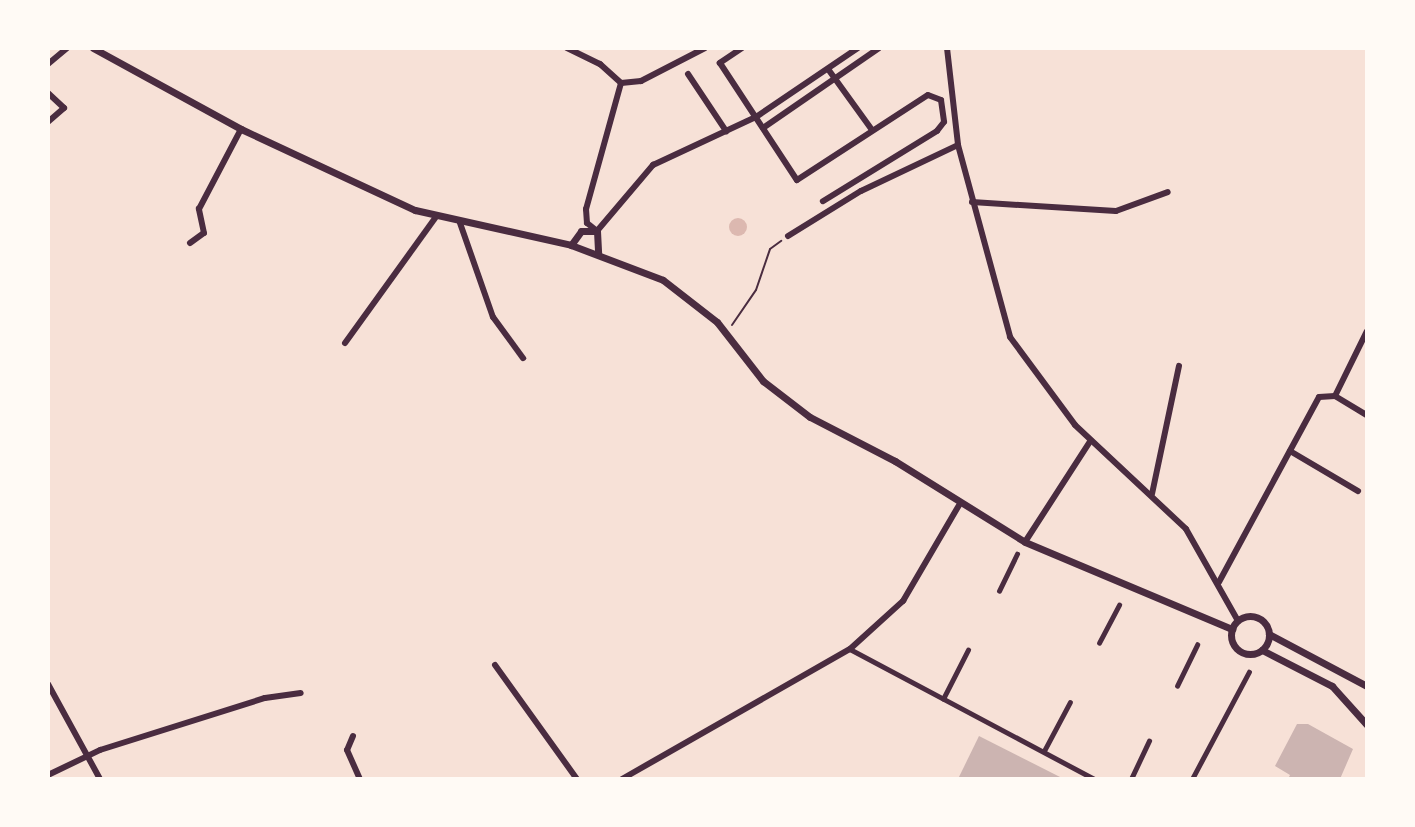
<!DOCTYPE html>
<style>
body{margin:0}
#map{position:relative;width:1415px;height:827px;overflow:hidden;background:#f7e1d7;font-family:"PT Sans Narrow",sans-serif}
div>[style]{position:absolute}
.water>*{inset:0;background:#dcb8b0}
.round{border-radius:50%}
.building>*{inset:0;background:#ccb4b1}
.path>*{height:2px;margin:-1px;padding:0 1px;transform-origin:1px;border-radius:1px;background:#4a2c40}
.pedestrian>*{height:4.5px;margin:-2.25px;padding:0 2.25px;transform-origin:2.25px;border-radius:2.25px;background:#4a2c40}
.minor>*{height:6px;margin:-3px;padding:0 3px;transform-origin:3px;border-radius:3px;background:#4a2c40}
.tertiary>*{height:7px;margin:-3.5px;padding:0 3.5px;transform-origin:3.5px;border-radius:3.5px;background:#4a2c40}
.tertiary>.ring{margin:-3.5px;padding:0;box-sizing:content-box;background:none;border:7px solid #4a2c40;border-radius:50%}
span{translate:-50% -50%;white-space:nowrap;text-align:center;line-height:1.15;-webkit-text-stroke:6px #fffaf5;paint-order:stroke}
.frame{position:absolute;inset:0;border:50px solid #fffaf5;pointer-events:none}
</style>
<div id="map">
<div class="water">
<div class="round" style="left:729px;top:218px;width:18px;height:18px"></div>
</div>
<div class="building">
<div style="clip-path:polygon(1297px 724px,1308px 724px,1353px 749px,1340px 779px,1288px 779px,1290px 775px,1275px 766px)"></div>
<div style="clip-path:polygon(979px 736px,1064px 779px,958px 779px)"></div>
</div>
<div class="path">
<div style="left:732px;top:325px;width:42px;rotate:-55.6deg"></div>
<div style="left:756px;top:290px;width:43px;rotate:-71.1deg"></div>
<div style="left:770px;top:249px;width:14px;rotate:-36deg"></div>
</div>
<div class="pedestrian">
<div style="left:999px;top:591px;width:41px;rotate:-64.1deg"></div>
<div style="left:1099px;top:643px;width:43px;rotate:-62.2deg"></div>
<div style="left:850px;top:649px;width:277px;rotate:28deg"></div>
<div style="left:1177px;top:686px;width:46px;rotate:-64deg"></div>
<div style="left:943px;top:699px;width:55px;rotate:-63deg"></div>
<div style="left:1044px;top:751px;width:55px;rotate:-62deg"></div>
<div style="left:1131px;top:779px;width:42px;rotate:-64.7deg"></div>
<div style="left:1192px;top:779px;width:121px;rotate:-62deg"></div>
</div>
<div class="minor">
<div style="left:567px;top:48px;width:37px;rotate:26deg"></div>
<div style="left:600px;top:64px;width:28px;rotate:42deg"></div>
<div style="left:705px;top:48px;width:72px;rotate:152.7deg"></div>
<div style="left:641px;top:81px;width:20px;rotate:174deg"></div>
<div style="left:621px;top:83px;width:131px;rotate:105.5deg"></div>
<div style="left:586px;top:209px;width:14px;rotate:86deg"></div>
<div style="left:587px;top:223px;width:13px;rotate:39deg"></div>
<div style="left:597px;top:231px;width:87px;rotate:-49.7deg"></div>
<div style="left:653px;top:165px;width:114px;rotate:-25deg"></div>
<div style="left:756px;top:117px;width:123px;rotate:-34.1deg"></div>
<div style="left:742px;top:48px;width:27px;rotate:146deg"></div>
<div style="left:720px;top:63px;width:140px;rotate:56.7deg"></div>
<div style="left:797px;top:180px;width:156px;rotate:-33deg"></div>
<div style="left:928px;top:95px;width:14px;rotate:21deg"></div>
<div style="left:941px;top:100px;width:22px;rotate:82deg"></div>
<div style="left:944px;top:122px;width:11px;rotate:128deg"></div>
<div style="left:937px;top:131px;width:134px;rotate:148.4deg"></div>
<div style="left:947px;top:48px;width:98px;rotate:83.5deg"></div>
<div style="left:958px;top:145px;width:199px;rotate:74.8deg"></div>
<div style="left:1010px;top:337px;width:109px;rotate:53.5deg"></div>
<div style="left:1075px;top:425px;width:152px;rotate:43.1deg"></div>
<div style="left:1186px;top:529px;width:106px;rotate:60.5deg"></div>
<div style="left:48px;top:64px;width:25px;rotate:-40deg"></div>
<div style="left:828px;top:69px;width:75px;rotate:54.2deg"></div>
<div style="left:688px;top:74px;width:69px;rotate:56.3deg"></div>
<div style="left:48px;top:93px;width:22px;rotate:43deg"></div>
<div style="left:64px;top:108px;width:21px;rotate:139deg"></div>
<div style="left:763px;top:128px;width:141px;rotate:-34.6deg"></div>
<div style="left:972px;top:202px;width:144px;rotate:3.6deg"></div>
<div style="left:1116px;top:211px;width:55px;rotate:-20.1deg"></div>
<div style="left:460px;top:223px;width:100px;rotate:70.7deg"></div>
<div style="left:493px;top:317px;width:51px;rotate:53.8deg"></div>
<div style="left:788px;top:236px;width:86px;rotate:-31.7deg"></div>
<div style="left:861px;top:191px;width:107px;rotate:-25.4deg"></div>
<div style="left:190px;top:243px;width:17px;rotate:-36deg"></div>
<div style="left:204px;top:233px;width:25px;rotate:-102deg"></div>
<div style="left:199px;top:209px;width:90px;rotate:-62.3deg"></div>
<div style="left:345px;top:343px;width:155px;rotate:-54.2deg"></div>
<div style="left:1335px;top:396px;width:72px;rotate:-63.8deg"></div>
<div style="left:1290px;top:451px;width:79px;rotate:30.5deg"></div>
<div style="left:1152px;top:494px;width:131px;rotate:-78.1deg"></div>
<div style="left:1025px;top:542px;width:121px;rotate:-57.1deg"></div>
<div style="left:1219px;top:582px;width:210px;rotate:-61.6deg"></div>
<div style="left:1319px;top:397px;width:16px;rotate:-4deg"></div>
<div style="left:1335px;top:396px;width:37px;rotate:31deg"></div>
<div style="left:495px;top:665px;width:140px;rotate:54.3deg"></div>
<div style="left:48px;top:684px;width:108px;rotate:61.3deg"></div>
<div style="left:353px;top:736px;width:15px;rotate:113deg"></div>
<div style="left:347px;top:750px;width:32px;rotate:66deg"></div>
<div style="left:48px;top:775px;width:58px;rotate:-25.7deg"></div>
<div style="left:100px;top:750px;width:173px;rotate:-17.5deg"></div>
<div style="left:265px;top:698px;width:36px;rotate:-8deg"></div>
<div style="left:622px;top:779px;width:262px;rotate:-29.7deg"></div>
<div style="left:850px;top:649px;width:72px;rotate:-42.2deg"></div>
<div style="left:903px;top:601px;width:111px;rotate:-59.7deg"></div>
</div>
<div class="tertiary">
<div style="left:93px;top:48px;width:169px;rotate:28.7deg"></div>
<div style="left:241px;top:129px;width:192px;rotate:25deg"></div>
<div style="left:415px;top:210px;width:160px;rotate:12.6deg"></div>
<div style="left:571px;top:245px;width:98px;rotate:20.8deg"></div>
<div style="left:663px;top:280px;width:68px;rotate:37.9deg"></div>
<div style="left:717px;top:322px;width:75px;rotate:52.1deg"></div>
<div style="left:763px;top:381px;width:59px;rotate:37.5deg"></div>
<div style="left:810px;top:417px;width:96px;rotate:27.4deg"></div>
<div style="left:895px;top:461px;width:153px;rotate:31.9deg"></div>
<div style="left:1025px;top:542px;width:225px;rotate:22.8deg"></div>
<div style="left:571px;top:245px;width:17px;rotate:-54deg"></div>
<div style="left:581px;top:231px;width:16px"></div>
<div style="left:597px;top:231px;width:22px;rotate:87deg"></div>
<div class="ring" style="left:1231px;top:616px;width:31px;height:31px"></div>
<div style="left:1269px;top:634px;width:111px;rotate:28deg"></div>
<div style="left:1262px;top:650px;width:79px;rotate:27.2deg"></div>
<div style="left:1332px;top:686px;width:52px;rotate:48.1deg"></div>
</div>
<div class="frame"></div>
</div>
